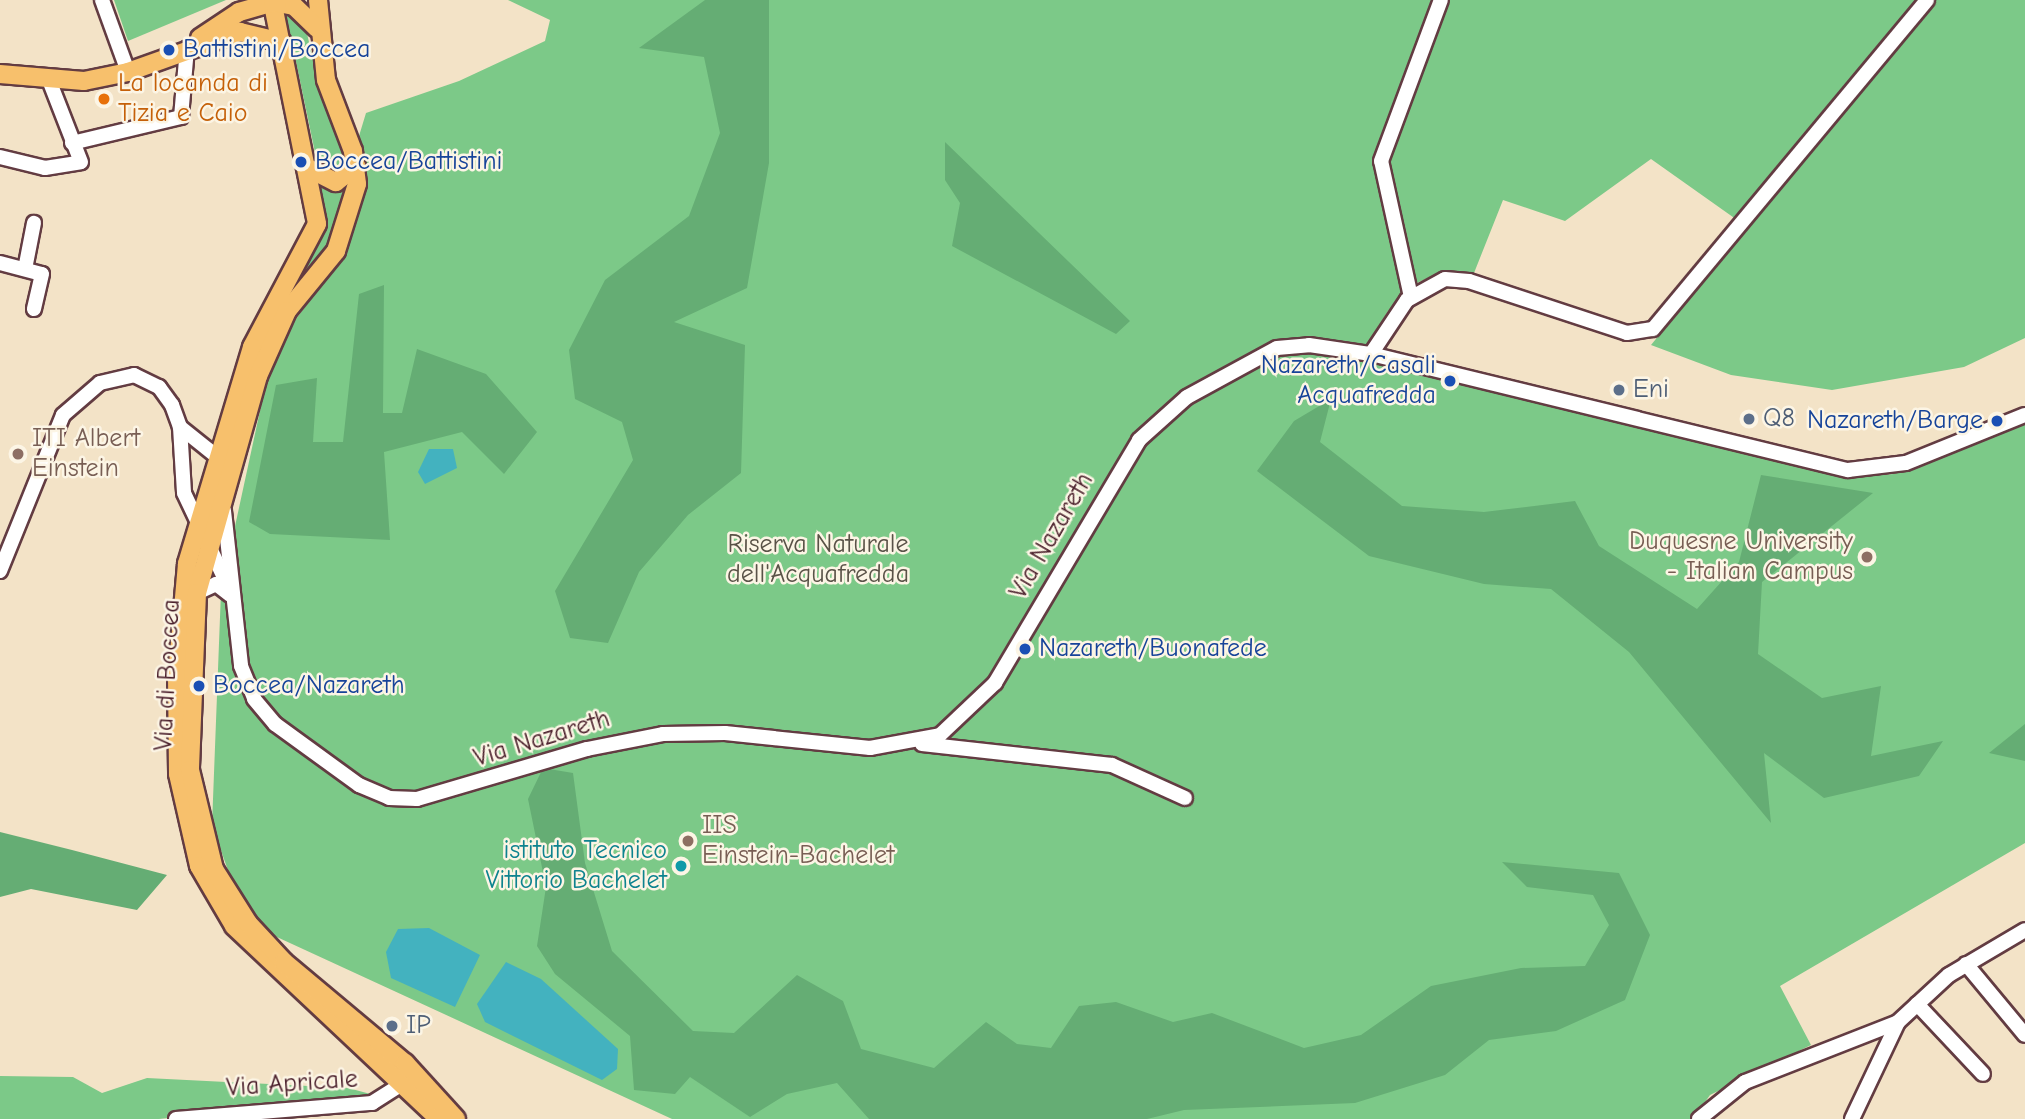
<!DOCTYPE html>
<style>
body{margin:0}
#map{position:relative;width:2025px;height:1119px;overflow:hidden;background:#f3e3c7;font-family:"Comic Neue",sans-serif}
div>[style]{position:absolute}
.green>*{inset:0;background:#7cc988}
.forest>*{inset:0;background:#65ad74}
.water>*{inset:0;background:#43b2bf}
.roads{filter:drop-shadow(2px 0 #633c42) drop-shadow(-2px 0 #633c42) drop-shadow(0 2px #633c42) drop-shadow(0 -2px #633c42)}
.minor>*{height:14px;margin:-7px;padding:0 7px;transform-origin:7px;border-radius:7px;background:#fff}
.major>*{height:18px;margin:-9px;padding:0 9px;transform-origin:9px;border-radius:9px;background:#f7c06c}
.dots>*{width:19px;height:19px;translate:-50% -50%;box-sizing:border-box;border:4px solid #fcf5e5;border-radius:50%}
span{translate:-50% -50%;white-space:nowrap;text-align:center;line-height:1.15;-webkit-text-stroke:5px #fcf5e5;paint-order:stroke}
.transit-label{font-size:26px;color:#164399}
.left{translate:0 -50%;text-align:left}
.right{translate:-100% -50%;text-align:right}
.food-label{font-size:26px;color:#c56008}
.service-label{font-size:26px;color:#4e5e75}
.education-label{font-size:26px;color:#785e54}
.street-label{font-size:26px;color:#4a1f2b}
.park-label{font-size:26px;color:#595247}
.culture-label{font-size:26px;color:#0d838f}
</style>
<div id="map">
<div class="green">
<div style="clip-path:polygon(114px 0,226px 0,128px 41px)"></div>
<div style="clip-path:polygon(508px 0,2025px 0,2025px 338px,1964px 367px,1832px 390px,1731px 375px,1651px 345px,1747px 227px,1651px 159px,1565px 221px,1503px 200px,1474px 273px,1436px 274px,1417px 283px,1388px 311px,1359px 357px,1845px 477px,1894px 474px,2025px 422px,2025px 843px,1780px 986px,1811px 1045px,1710px 1095px,1693px 1119px,672px 1119px,266px 932px,236px 893px,212px 825px,221px 591px,266px 383px,292px 324px,347px 252px,362px 191px,359px 136px,366px 113px,459px 81px,545px 41px,550px 20px)"></div>
<div style="clip-path:polygon(285px 9px,305px 25px,322px 98px,349px 160px,344px 175px,317px 162px)"></div>
<div style="clip-path:polygon(320px 182px,350px 182px,335px 238px,301px 278px,324px 225px)"></div>
<div style="clip-path:polygon(0 1076px,73px 1077px,102px 1093px,147px 1078px,348px 1088px,378px 1096px,159px 1119px,0 1119px)"></div>
</div>
<div class="forest">
<div style="clip-path:polygon(705px 0,769px 0,769px 163px,747px 288px,674px 322px,745px 345px,741px 473px,688px 515px,639px 572px,608px 643px,570px 638px,555px 591px,633px 460px,622px 422px,575px 399px,569px 350px,605px 280px,689px 216px,720px 133px,704px 57px,639px 48px)"></div>
<div style="clip-path:polygon(945px 142px,1130px 321px,1116px 334px,952px 246px,960px 203px,945px 180px)"></div>
<div style="clip-path:polygon(384px 285px,383px 413px,402px 413px,417px 349px,486px 374px,537px 432px,504px 474px,462px 432px,384px 452px,390px 540px,270px 534px,249px 522px,276px 385px,317px 378px,313px 442px,343px 442px,359px 294px)"></div>
<div style="clip-path:polygon(1331px 399px,1320px 442px,1402px 506px,1484px 512px,1575px 501px,1599px 546px,1697px 609px,1739px 562px,1761px 475px,1873px 493px,1762px 582px,1758px 654px,1822px 698px,1881px 686px,1871px 756px,1943px 741px,1919px 776px,1824px 798px,1764px 753px,1771px 823px,1629px 652px,1551px 589px,1484px 584px,1369px 556px,1257px 471px,1294px 421px)"></div>
<div style="clip-path:polygon(2025px 724px,2025px 761px,1989px 753px)"></div>
<div style="clip-path:polygon(543px 768px,573px 773px,585px 863px,612px 951px,693px 1031px,734px 1033px,797px 975px,843px 1001px,861px 1049px,934px 1068px,986px 1022px,1017px 1044px,1051px 1048px,1079px 1006px,1116px 1002px,1173px 1022px,1212px 1013px,1304px 1048px,1361px 1035px,1431px 986px,1521px 968px,1585px 966px,1609px 925px,1593px 895px,1527px 887px,1502px 862px,1619px 873px,1650px 935px,1625px 1000px,1556px 1031px,1489px 1040px,1445px 1075px,1355px 1103px,1184px 1110px,1147px 1119px,869px 1119px,837px 1083px,787px 1094px,750px 1117px,690px 1077px,675px 1094px,634px 1090px,630px 1036px,555px 974px,537px 946px,546px 887px,528px 799px)"></div>
<div style="clip-path:polygon(0 832px,72px 850px,167px 875px,137px 910px,31px 889px,0 897px)"></div>
</div>
<div class="water">
<div style="clip-path:polygon(429px 449px,453px 449px,457px 468px,425px 484px,418px 472px)"></div>
<div style="clip-path:polygon(429px 928px,480px 955px,455px 1007px,391px 978px,386px 952px,398px 929px)"></div>
<div style="clip-path:polygon(506px 962px,541px 979px,618px 1049px,617px 1069px,602px 1080px,485px 1022px,477px 1004px)"></div>
</div>
<div class="roads">
<div class="minor">
<div style="left:102px;top:0;width:77px;rotate:70.1deg"></div>
<div style="left:72px;top:143px;width:112px;rotate:-13.4deg"></div>
<div style="left:181px;top:117px;width:69px;rotate:-85deg"></div>
<div style="left:0;top:157px;width:46px;rotate:13.7deg"></div>
<div style="left:45px;top:168px;width:36px;rotate:-9deg"></div>
<div style="left:81px;top:162px;width:88px;rotate:-111.3deg"></div>
<div style="left:0;top:263px;width:43px;rotate:14.7deg"></div>
<div style="left:42px;top:274px;width:36px;rotate:103deg"></div>
<div style="left:26px;top:264px;width:42px;rotate:-79deg"></div>
<div style="left:1411px;top:297px;width:139px;rotate:-102.4deg"></div>
<div style="left:1381px;top:161px;width:172px;rotate:-69.6deg"></div>
<div style="left:1371px;top:354px;width:65px;rotate:-56.3deg"></div>
<div style="left:1407px;top:300px;width:43px;rotate:-28.9deg"></div>
<div style="left:1445px;top:279px;width:24px;rotate:5deg"></div>
<div style="left:1469px;top:281px;width:166px;rotate:18.2deg"></div>
<div style="left:1627px;top:333px;width:26px;rotate:-9deg"></div>
<div style="left:1653px;top:329px;width:428px;rotate:-50.2deg"></div>
<div style="left:180px;top:427px;width:51px;rotate:38.7deg"></div>
<div style="left:224px;top:511px;width:156px;rotate:83.7deg"></div>
<div style="left:241px;top:666px;width:35px;rotate:68deg"></div>
<div style="left:254px;top:699px;width:33px;rotate:50deg"></div>
<div style="left:275px;top:724px;width:104px;rotate:36deg"></div>
<div style="left:359px;top:785px;width:33px;rotate:23deg"></div>
<div style="left:389px;top:798px;width:28px;rotate:2deg"></div>
<div style="left:417px;top:799px;width:177px;rotate:-16.4deg"></div>
<div style="left:587px;top:749px;width:77px;rotate:-11.2deg"></div>
<div style="left:663px;top:734px;width:62px;rotate:-0.9deg"></div>
<div style="left:725px;top:733px;width:146px;rotate:5.9deg"></div>
<div style="left:870px;top:748px;width:71px;rotate:-10.5deg"></div>
<div style="left:940px;top:735px;width:76px;rotate:-43.4deg"></div>
<div style="left:995px;top:683px;width:282px;rotate:-59.3deg"></div>
<div style="left:1139px;top:440px;width:64px;rotate:-41.9deg"></div>
<div style="left:1187px;top:397px;width:102px;rotate:-28.6deg"></div>
<div style="left:1277px;top:348px;width:32px;rotate:-5deg"></div>
<div style="left:1309px;top:345px;width:63px;rotate:8.3deg"></div>
<div style="left:1371px;top:354px;width:491px;rotate:13.7deg"></div>
<div style="left:1848px;top:470px;width:58px;rotate:-6.9deg"></div>
<div style="left:1906px;top:463px;width:128px;rotate:-22deg"></div>
<div style="left:0;top:571px;width:168px;rotate:-68deg"></div>
<div style="left:63px;top:415px;width:49px;rotate:-40.9deg"></div>
<div style="left:100px;top:383px;width:35px;rotate:-13deg"></div>
<div style="left:134px;top:375px;width:28px;rotate:26deg"></div>
<div style="left:159px;top:387px;width:22px;rotate:54deg"></div>
<div style="left:172px;top:405px;width:23px;rotate:70deg"></div>
<div style="left:180px;top:427px;width:66px;rotate:86.5deg"></div>
<div style="left:184px;top:493px;width:103px;rotate:64.7deg"></div>
<div style="left:197px;top:593px;width:21px;rotate:-25deg"></div>
<div style="left:216px;top:584px;width:18px;rotate:38deg"></div>
<div style="left:922px;top:744px;width:191px;rotate:6.3deg"></div>
<div style="left:1112px;top:765px;width:80px;rotate:24.3deg"></div>
<div style="left:1966px;top:964px;width:92px;rotate:50.3deg"></div>
<div style="left:1917px;top:1004px;width:96px;rotate:46.7deg"></div>
<div style="left:176px;top:1119px;width:197px;rotate:-4.7deg"></div>
<div style="left:372px;top:1103px;width:45px;rotate:-32.3deg"></div>
<div style="left:1699px;top:1119px;width:59px;rotate:-38.8deg"></div>
<div style="left:1745px;top:1082px;width:164px;rotate:-21.4deg"></div>
<div style="left:1852px;top:1119px;width:107px;rotate:-64.6deg"></div>
<div style="left:1898px;top:1022px;width:69px;rotate:-42.7deg"></div>
<div style="left:1949px;top:975px;width:88px;rotate:-30.6deg"></div>
</div>
<div class="major">
<div style="left:272px;top:0;width:228px;rotate:78.6deg"></div>
<div style="left:317px;top:224px;width:139px;rotate:117.9deg"></div>
<div style="left:252px;top:347px;width:227px;rotate:106.7deg"></div>
<div style="left:187px;top:564px;width:112px;rotate:95.1deg"></div>
<div style="left:177px;top:676px;width:98px;rotate:89.4deg"></div>
<div style="left:178px;top:774px;width:94px;rotate:77.1deg"></div>
<div style="left:199px;top:866px;width:69px;rotate:59.7deg"></div>
<div style="left:234px;top:926px;width:282px;rotate:43.3deg"></div>
<div style="left:318px;top:0;width:80px;rotate:84.3deg"></div>
<div style="left:326px;top:80px;width:76px;rotate:69.2deg"></div>
<div style="left:353px;top:151px;width:33px;rotate:83deg"></div>
<div style="left:357px;top:184px;width:70px;rotate:107.4deg"></div>
<div style="left:336px;top:251px;width:77px;rotate:129.2deg"></div>
<div style="left:287px;top:311px;width:71px;rotate:114deg"></div>
<div style="left:258px;top:376px;width:225px;rotate:105.7deg"></div>
<div style="left:197px;top:593px;width:177px;rotate:92.3deg"></div>
<div style="left:190px;top:770px;width:102px;rotate:76.4deg"></div>
<div style="left:214px;top:869px;width:64px;rotate:57.8deg"></div>
<div style="left:248px;top:923px;width:53px;rotate:47.3deg"></div>
<div style="left:284px;top:962px;width:158px;rotate:39.9deg"></div>
<div style="left:405px;top:1063px;width:76px;rotate:47.7deg"></div>
<div style="left:200px;top:38px;width:47px;rotate:-33.7deg"></div>
<div style="left:239px;top:12px;width:35px;rotate:-16deg"></div>
<div style="left:273px;top:2px;width:21px;rotate:11deg"></div>
<div style="left:294px;top:6px;width:32px;rotate:44deg"></div>
<div style="left:0;top:74px;width:84px;rotate:4.8deg"></div>
<div style="left:84px;top:81px;width:45px;rotate:-11.6deg"></div>
<div style="left:128px;top:72px;width:119px;rotate:-19.7deg"></div>
<div style="left:240px;top:32px;width:43px;rotate:13.4deg"></div>
<div style="left:310px;top:169px;width:29px;rotate:27deg"></div>
<div style="left:336px;top:182px;width:26px;rotate:-39deg"></div>
</div>
</div>
<div class="dots">
<div style="left:169px;top:50px;background:#1a4fb4"></div>
<div style="left:104px;top:99px;background:#e8710a"></div>
<div style="left:301px;top:162px;background:#1a4fb4"></div>
<div style="left:1450px;top:381px;background:#1a4fb4"></div>
<div style="left:1619px;top:390px;background:#5c6f8a"></div>
<div style="left:1749px;top:419px;background:#5c6f8a"></div>
<div style="left:1997px;top:421px;background:#1a4fb4"></div>
<div style="left:18px;top:454px;background:#8d6e63"></div>
<div style="left:1867px;top:557px;background:#8d6e63"></div>
<div style="left:1025px;top:649px;background:#1a4fb4"></div>
<div style="left:199px;top:686px;background:#1a4fb4"></div>
<div style="left:688px;top:841px;background:#8d6e63"></div>
<div style="left:681px;top:866px;background:#0f9aa8"></div>
<div style="left:392px;top:1026px;background:#5c6f8a"></div>
</div>
<div class="transit-label">
<span class="left" style="left:183px;top:50px">Battistini/Boccea</span>
<span class="left" style="left:315px;top:162px">Boccea/Battistini</span>
<span class="right" style="left:1436px;top:381px">Nazareth/Casali<br>Acquafredda</span>
<span class="right" style="left:1983px;top:421px">Nazareth/Barge</span>
<span class="left" style="left:1039px;top:649px">Nazareth/Buonafede</span>
<span class="left" style="left:213px;top:686px">Boccea/Nazareth</span>
</div>
<div class="food-label">
<span class="left" style="left:118px;top:99px">La locanda di<br>Tizia e Caio</span>
</div>
<div class="service-label">
<span class="left" style="left:1633px;top:390px">Eni</span>
<span class="left" style="left:1763px;top:419px">Q8</span>
<span class="left" style="left:406px;top:1026px">IP</span>
</div>
<div class="education-label">
<span class="left" style="left:32px;top:454px">ITI Albert<br>Einstein</span>
<span class="right" style="left:1853px;top:557px">Duquesne University<br>- Italian Campus</span>
<span class="left" style="left:702px;top:841px">IIS<br>Einstein-Bachelet</span>
</div>
<div class="street-label">
<span style="left:1052px;top:536px;rotate:-60deg">Via Nazareth</span>
<span style="left:168px;top:675px;rotate:-87deg">Via di Boccea</span>
<span style="left:542px;top:739px;rotate:-17deg">Via Nazareth</span>
<span style="left:292px;top:1084px;rotate:-4deg">Via Apricale</span>
</div>
<div class="park-label">
<span style="left:818px;top:560px">Riserva Naturale<br>dell'Acquafredda</span>
</div>
<div class="culture-label">
<span class="right" style="left:667px;top:866px">istituto Tecnico<br>Vittorio Bachelet</span>
</div>
</div>
